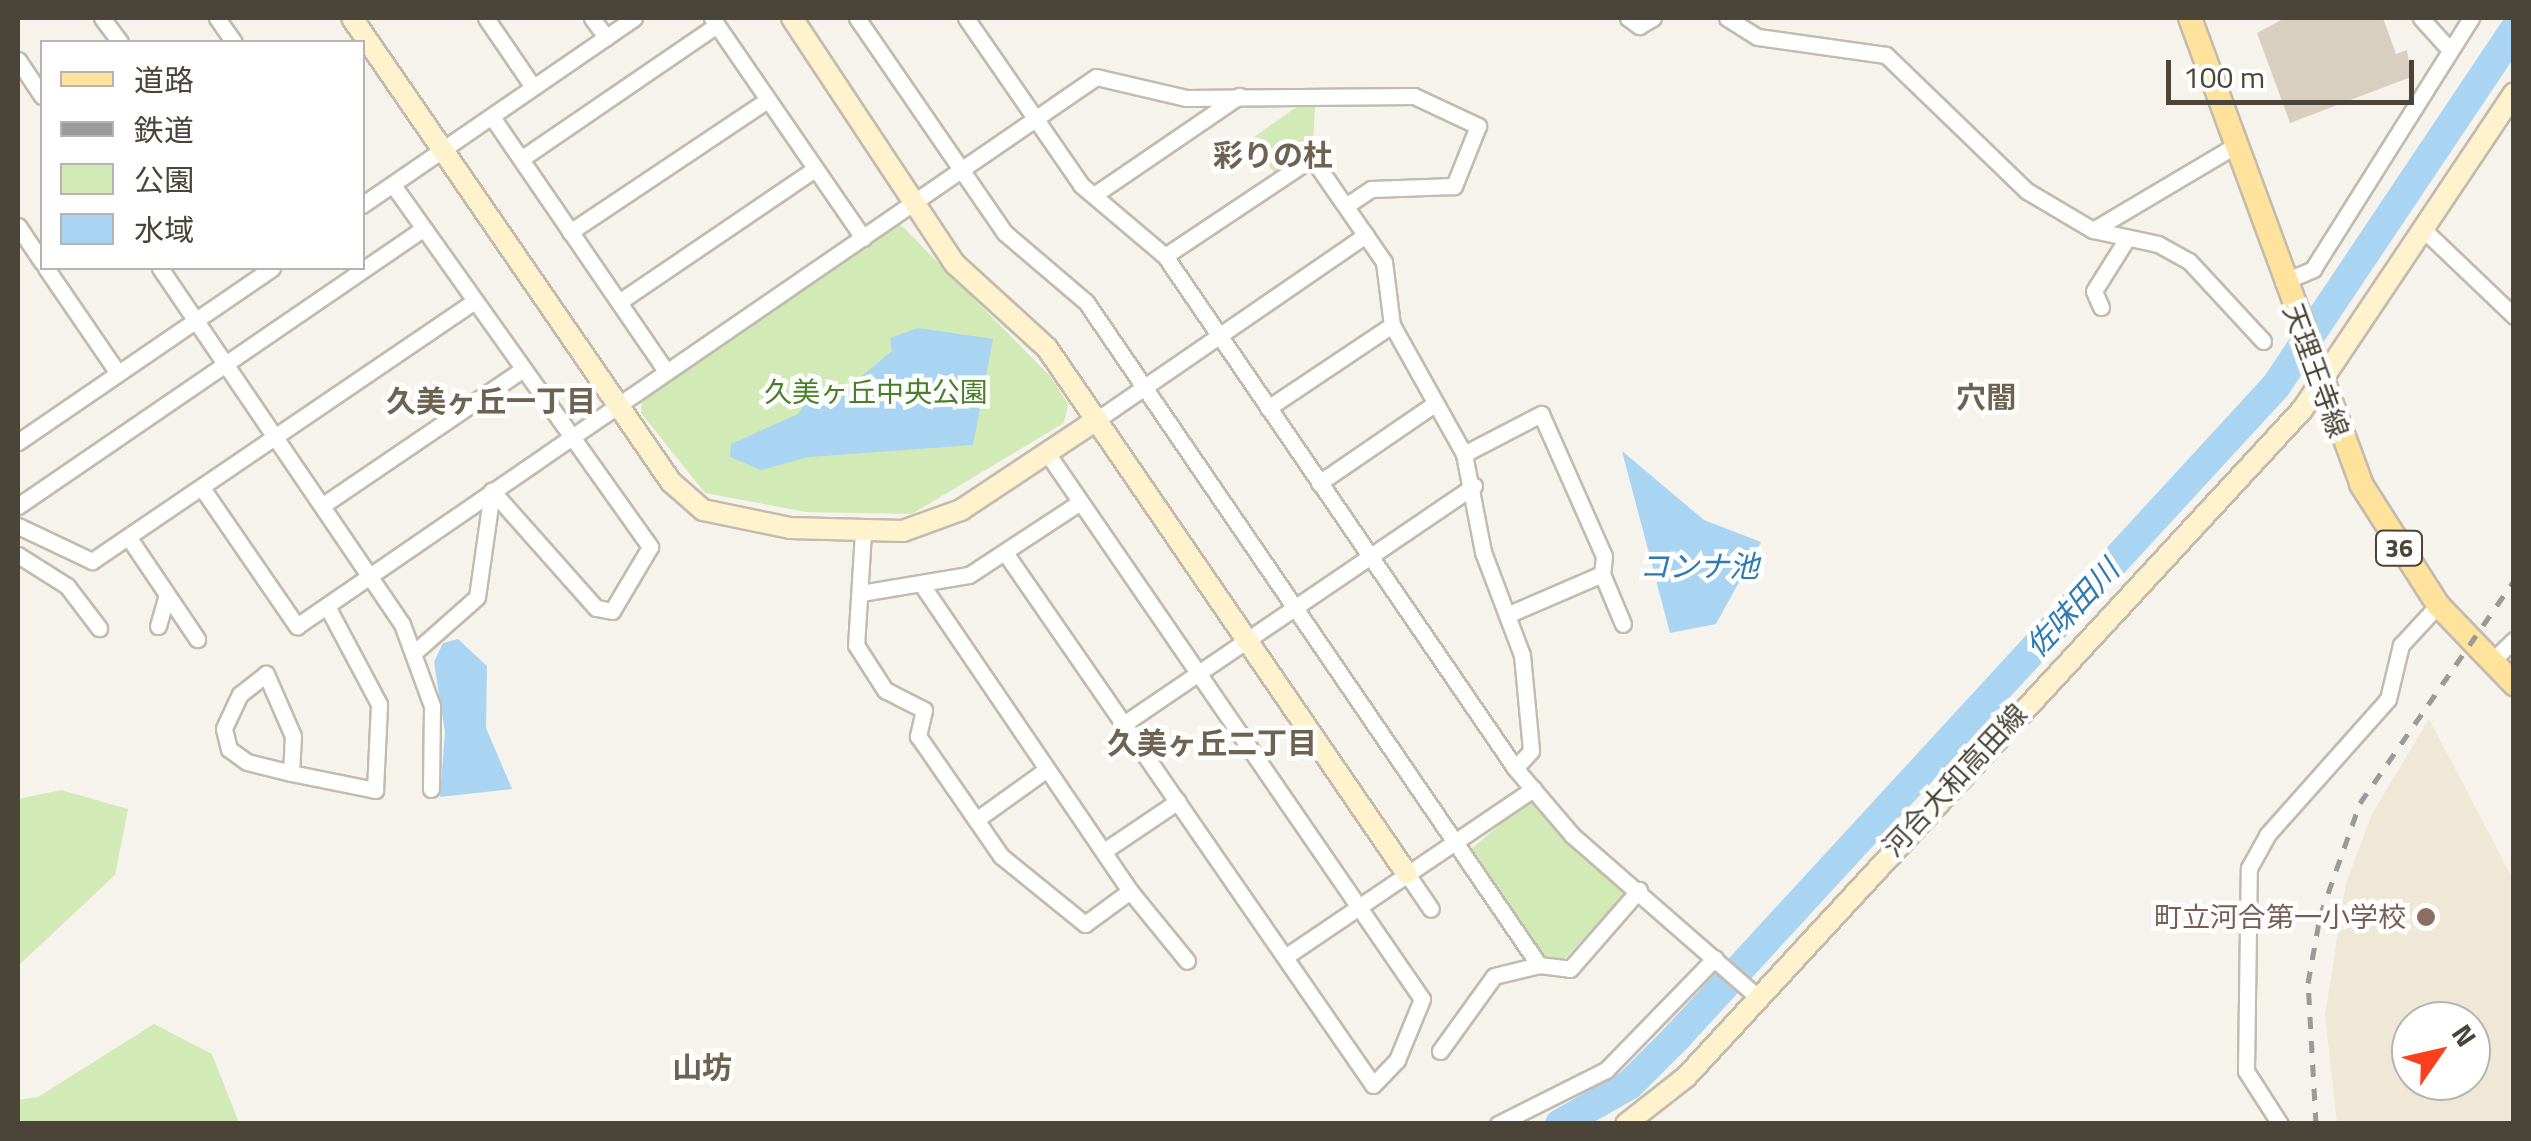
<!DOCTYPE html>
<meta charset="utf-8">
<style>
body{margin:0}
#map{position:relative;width:2531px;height:1141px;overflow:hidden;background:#f6f3ec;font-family:"Titillium Web","Noto Sans JP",sans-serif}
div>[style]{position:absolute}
.education>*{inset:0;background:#efe8d6}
.green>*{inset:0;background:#d2eab5}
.water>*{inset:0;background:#a9d4f2}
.river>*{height:30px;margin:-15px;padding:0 15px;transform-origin:15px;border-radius:15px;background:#a9d4f2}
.building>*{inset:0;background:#d8cfc1}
.roads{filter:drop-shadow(2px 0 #c2bbae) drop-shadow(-2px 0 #c2bbae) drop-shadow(0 2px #c2bbae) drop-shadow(0 -2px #c2bbae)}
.street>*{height:15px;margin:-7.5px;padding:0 7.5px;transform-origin:7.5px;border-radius:7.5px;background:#fff}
.secondary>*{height:20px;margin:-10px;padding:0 10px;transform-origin:10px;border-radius:10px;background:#fff3cd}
.primary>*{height:22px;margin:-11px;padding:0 11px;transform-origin:11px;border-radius:11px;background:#ffe39c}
.rail>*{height:5px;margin-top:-2.5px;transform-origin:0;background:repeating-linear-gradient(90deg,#9a9a9a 0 12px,transparent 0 24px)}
.dots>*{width:28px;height:28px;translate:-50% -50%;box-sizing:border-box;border:5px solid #fff;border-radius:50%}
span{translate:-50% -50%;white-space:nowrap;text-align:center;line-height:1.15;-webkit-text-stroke:9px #fff;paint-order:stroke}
.shield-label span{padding:2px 8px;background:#fff;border:2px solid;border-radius:8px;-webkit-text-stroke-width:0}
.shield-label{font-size:25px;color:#4b4439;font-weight:700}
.street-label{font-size:28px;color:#4b4439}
.park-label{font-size:28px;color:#4a7f2a}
.education-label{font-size:28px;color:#785e54}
.right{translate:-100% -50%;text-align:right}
.neighbourhood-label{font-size:30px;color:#6e6250;font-weight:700}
.water-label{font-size:30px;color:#2e7ab2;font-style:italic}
.frame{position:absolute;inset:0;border:20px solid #4b4439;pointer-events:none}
.legend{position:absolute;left:40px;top:40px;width:325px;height:230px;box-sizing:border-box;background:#fff;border:2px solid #b7b4b0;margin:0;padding:12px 18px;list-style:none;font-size:30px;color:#4b4439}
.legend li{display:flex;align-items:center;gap:20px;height:50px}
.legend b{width:50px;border:2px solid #b7b4b0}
.north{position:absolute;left:2391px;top:1001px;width:100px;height:100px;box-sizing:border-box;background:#fff;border:2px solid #b7b4b0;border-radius:50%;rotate:56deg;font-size:28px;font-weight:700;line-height:40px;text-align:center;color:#4b4439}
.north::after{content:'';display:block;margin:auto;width:35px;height:45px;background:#fc3f1d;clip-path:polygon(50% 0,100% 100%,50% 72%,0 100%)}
.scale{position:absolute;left:2166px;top:60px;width:248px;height:45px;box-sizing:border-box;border:5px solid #4b4439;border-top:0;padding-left:12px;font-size:30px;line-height:35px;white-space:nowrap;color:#4b4439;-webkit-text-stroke:8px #fff;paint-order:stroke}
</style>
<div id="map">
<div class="education">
<div style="clip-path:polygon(evenodd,2429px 719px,2513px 879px,2513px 1123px,2337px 1123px,2325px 1015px,2346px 883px,2372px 814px,2429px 719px,2411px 1021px,2471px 1021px,2471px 1081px,2411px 1081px,2411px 1021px)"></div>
</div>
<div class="green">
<div style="clip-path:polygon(1298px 106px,1315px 106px,1313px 146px,1274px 173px,1251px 139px)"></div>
<div style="clip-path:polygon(899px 223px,1050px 376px,1068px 404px,1064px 423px,912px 514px,806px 512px,705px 493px,641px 413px,642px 398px)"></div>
<div style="clip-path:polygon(61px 790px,128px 809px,115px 875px,18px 966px,18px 799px)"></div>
<div style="clip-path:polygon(1529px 800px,1621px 884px,1623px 896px,1561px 963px,1544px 957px,1470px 850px)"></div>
<div style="clip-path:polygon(154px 1024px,212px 1054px,239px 1123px,18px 1123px,18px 1100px,38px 1097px)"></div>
</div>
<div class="water">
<div style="clip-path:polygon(918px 328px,993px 339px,973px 445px,809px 457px,761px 470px,730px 457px,731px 444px,798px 414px,809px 398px,839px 395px,892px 351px,890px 338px)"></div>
<div style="clip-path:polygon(1622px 451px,1704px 520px,1761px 542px,1716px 624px,1670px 633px)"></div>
<div style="clip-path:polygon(458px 639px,487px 666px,486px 728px,512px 789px,440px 797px,445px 732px,434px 662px,443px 643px)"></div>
</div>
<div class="river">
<div style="left:1560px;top:1124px;width:79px;rotate:-29.5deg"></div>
<div style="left:1629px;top:1085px;width:66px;rotate:-45deg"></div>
<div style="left:1676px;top:1038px;width:886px;rotate:-47.38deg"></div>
<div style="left:2276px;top:386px;width:427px;rotate:-56.2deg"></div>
</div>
<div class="building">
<div style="clip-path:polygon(2285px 18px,2383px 18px,2396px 54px,2407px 50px,2411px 77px,2290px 123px,2257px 33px)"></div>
</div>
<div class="roads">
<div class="street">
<div style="left:102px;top:18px;width:30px;rotate:53deg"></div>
<div style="left:217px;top:18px;width:29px;rotate:55deg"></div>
<div style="left:486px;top:18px;width:83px;rotate:55.7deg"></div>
<div style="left:592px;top:18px;width:24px;rotate:54deg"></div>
<div style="left:712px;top:18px;width:267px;rotate:55.5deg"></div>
<div style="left:857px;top:18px;width:261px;rotate:55.5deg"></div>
<div style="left:1005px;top:233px;width:106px;rotate:40.4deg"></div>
<div style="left:1086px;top:302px;width:803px;rotate:55.66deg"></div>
<div style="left:1539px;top:965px;width:31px;rotate:7deg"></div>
<div style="left:1570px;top:969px;width:105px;rotate:-48.9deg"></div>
<div style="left:966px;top:18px;width:203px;rotate:55.4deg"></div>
<div style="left:1081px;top:185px;width:110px;rotate:40.2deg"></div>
<div style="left:1165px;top:256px;width:620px;rotate:55.64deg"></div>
<div style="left:1515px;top:768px;width:88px;rotate:49.6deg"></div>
<div style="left:1572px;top:835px;width:247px;rotate:41.1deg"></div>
<div style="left:1628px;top:18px;width:14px;rotate:36deg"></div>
<div style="left:1639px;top:26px;width:16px;rotate:-30deg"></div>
<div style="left:1727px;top:18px;width:36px;rotate:32deg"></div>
<div style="left:1758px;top:37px;width:129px;rotate:8deg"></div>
<div style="left:1886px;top:55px;width:196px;rotate:44deg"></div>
<div style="left:2027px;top:191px;width:77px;rotate:30.6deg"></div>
<div style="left:2093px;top:230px;width:66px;rotate:12.2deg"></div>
<div style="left:2158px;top:244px;width:35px;rotate:29deg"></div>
<div style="left:2189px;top:261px;width:109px;rotate:47.2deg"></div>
<div style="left:2421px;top:18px;width:42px;rotate:47.9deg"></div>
<div style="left:18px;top:60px;width:43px;rotate:56.3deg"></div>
<div style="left:492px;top:117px;width:308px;rotate:55.6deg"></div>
<div style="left:521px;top:159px;width:237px;rotate:-34.4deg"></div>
<div style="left:393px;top:185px;width:444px;rotate:54.6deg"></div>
<div style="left:650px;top:547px;width:74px;rotate:120.7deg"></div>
<div style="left:612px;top:611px;width:16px;rotate:-169deg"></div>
<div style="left:596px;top:608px;width:157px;rotate:-131.6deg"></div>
<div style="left:1094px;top:195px;width:176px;rotate:-34.3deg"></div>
<div style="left:362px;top:205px;width:330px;rotate:-34.5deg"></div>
<div style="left:18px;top:226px;width:43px;rotate:56.3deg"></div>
<div style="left:2093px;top:230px;width:166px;rotate:-30.7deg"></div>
<div style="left:2425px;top:231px;width:123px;rotate:43.7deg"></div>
<div style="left:570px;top:232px;width:237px;rotate:-33.8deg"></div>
<div style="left:1165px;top:256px;width:177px;rotate:-33.7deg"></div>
<div style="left:1312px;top:158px;width:126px;rotate:55.3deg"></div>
<div style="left:1384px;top:262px;width:64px;rotate:82.8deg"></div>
<div style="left:1392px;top:325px;width:148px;rotate:60.8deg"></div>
<div style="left:1464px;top:454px;width:100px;rotate:79deg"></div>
<div style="left:1483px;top:552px;width:110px;rotate:69.3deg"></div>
<div style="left:1522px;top:655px;width:96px;rotate:84.6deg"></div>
<div style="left:1531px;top:751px;width:23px;rotate:133deg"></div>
<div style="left:46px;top:268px;width:127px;rotate:55.6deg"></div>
<div style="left:160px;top:268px;width:430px;rotate:55.8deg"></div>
<div style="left:402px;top:624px;width:87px;rotate:69.9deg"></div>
<div style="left:432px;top:706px;width:83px;rotate:90.7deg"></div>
<div style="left:2283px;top:282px;width:33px;rotate:-23deg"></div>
<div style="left:2313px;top:269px;width:297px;rotate:-57.8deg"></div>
<div style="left:619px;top:302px;width:237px;rotate:-34.2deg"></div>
<div style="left:2101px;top:307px;width:17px;rotate:-114deg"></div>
<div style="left:2094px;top:291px;width:60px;rotate:-57.9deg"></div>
<div style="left:1268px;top:408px;width:149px;rotate:-33.8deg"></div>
<div style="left:1098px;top:419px;width:325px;rotate:-34.5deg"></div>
<div style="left:18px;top:442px;width:308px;rotate:-34.4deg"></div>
<div style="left:1464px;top:454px;width:87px;rotate:-27.5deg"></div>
<div style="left:1541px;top:414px;width:155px;rotate:66.1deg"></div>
<div style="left:1604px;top:556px;width:18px;rotate:96deg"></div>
<div style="left:1602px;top:574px;width:103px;rotate:156.7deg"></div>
<div style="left:1319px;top:483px;width:138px;rotate:-34.4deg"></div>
<div style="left:202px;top:488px;width:168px;rotate:55.5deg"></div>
<div style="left:297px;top:626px;width:969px;rotate:-34.49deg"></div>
<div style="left:1096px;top:77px;width:92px;rotate:13.1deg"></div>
<div style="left:1186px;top:98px;width:228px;rotate:-0.5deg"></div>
<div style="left:1414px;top:96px;width:71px;rotate:25.1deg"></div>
<div style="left:1478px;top:126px;width:65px;rotate:111.8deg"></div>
<div style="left:1454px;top:186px;width:83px;rotate:177.9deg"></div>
<div style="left:1371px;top:189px;width:30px;rotate:146deg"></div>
<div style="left:323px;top:505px;width:238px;rotate:-34.2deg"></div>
<div style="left:18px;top:506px;width:491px;rotate:-34.4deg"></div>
<div style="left:18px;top:526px;width:82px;rotate:25.3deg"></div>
<div style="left:92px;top:561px;width:462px;rotate:-34.2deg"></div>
<div style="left:863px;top:532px;width:113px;rotate:93.5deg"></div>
<div style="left:856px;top:645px;width:54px;rotate:57.2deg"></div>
<div style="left:885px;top:690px;width:44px;rotate:27.1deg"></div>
<div style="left:924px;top:710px;width:27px;rotate:103deg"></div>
<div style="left:918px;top:736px;width:146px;rotate:55.3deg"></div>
<div style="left:1001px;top:856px;width:108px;rotate:39deg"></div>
<div style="left:1085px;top:924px;width:56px;rotate:-36.3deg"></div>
<div style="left:1130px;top:891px;width:365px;rotate:-124.2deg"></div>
<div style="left:129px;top:538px;width:122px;rotate:56deg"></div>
<div style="left:1006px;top:554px;width:645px;rotate:55.35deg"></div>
<div style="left:1373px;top:1085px;width:35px;rotate:-46deg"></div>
<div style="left:1397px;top:1060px;width:66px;rotate:-67.7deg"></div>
<div style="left:1422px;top:999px;width:662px;rotate:-124.48deg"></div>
<div style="left:18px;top:555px;width:58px;rotate:32.3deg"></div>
<div style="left:67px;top:586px;width:53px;rotate:52.7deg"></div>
<div style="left:1602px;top:574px;width:54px;rotate:67.2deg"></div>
<div style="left:861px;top:593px;width:109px;rotate:-9.5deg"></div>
<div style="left:969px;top:575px;width:133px;rotate:-33.3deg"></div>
<div style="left:158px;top:626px;width:32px;rotate:-74deg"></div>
<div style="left:416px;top:651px;width:81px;rotate:-41.5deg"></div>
<div style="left:477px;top:597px;width:107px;rotate:-81.9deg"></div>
<div style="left:2490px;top:663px;width:33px;rotate:-44deg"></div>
<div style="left:1125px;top:723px;width:422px;rotate:-34.2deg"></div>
<div style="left:291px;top:773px;width:37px;rotate:-87deg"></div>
<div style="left:293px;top:736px;width:68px;rotate:-113.5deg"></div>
<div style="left:266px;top:674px;width:33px;rotate:142deg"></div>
<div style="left:240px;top:694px;width:38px;rotate:115deg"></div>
<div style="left:224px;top:729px;width:21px;rotate:76deg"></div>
<div style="left:229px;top:749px;width:22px;rotate:36deg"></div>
<div style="left:247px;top:762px;width:45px;rotate:14deg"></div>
<div style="left:291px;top:773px;width:86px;rotate:11.4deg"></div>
<div style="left:375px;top:790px;width:86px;rotate:-87.3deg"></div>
<div style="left:379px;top:704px;width:111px;rotate:-118deg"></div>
<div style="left:976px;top:820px;width:87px;rotate:-35.7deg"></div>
<div style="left:1104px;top:851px;width:89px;rotate:-34deg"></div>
<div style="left:1407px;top:874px;width:42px;rotate:55.6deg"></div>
<div style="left:1130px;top:891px;width:90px;rotate:50.8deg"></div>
<div style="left:1285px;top:957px;width:300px;rotate:-34.1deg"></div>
<div style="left:1440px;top:1051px;width:92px;rotate:-54.2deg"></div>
<div style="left:1494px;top:976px;width:46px;rotate:-13.7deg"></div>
<div style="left:1498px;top:1124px;width:121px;rotate:-26.6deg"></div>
<div style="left:1606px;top:1070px;width:156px;rotate:-45.8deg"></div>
<div style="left:2280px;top:1124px;width:63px;rotate:-122.7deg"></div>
<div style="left:2246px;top:1071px;width:203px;rotate:-89.2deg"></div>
<div style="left:2249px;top:868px;width:38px;rotate:-61deg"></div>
<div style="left:2267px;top:835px;width:182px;rotate:-48.3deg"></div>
<div style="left:2388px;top:699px;width:56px;rotate:-76.5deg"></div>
<div style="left:2401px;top:645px;width:54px;rotate:-47.2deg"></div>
</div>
<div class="secondary">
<div style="left:352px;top:18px;width:563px;rotate:55.49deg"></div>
<div style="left:671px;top:482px;width:43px;rotate:41.2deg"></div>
<div style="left:703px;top:510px;width:89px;rotate:11.7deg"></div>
<div style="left:790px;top:528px;width:113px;rotate:1.5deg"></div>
<div style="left:903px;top:531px;width:62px;rotate:-19.9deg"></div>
<div style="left:961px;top:510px;width:164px;rotate:-33.6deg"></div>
<div style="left:792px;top:18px;width:295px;rotate:56.5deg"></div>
<div style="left:955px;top:264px;width:125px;rotate:42.4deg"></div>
<div style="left:1047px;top:348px;width:637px;rotate:55.61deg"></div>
<div style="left:1626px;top:1124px;width:76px;rotate:-38.1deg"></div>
<div style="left:1686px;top:1077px;width:908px;rotate:-47.28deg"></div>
<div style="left:2302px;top:410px;width:381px;rotate:-56.2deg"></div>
</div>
<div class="primary">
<div style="left:2190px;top:18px;width:496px;rotate:69.8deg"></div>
<div style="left:2361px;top:484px;width:143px;rotate:57.5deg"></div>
<div style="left:2438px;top:605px;width:110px;rotate:46.1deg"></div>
</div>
</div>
<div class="rail">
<div style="left:2316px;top:1124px;width:141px;rotate:-93.2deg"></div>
<div style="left:2308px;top:983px;width:68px;rotate:-79.8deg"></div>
<div style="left:2320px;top:916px;width:120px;rotate:-70.5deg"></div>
<div style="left:2360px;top:803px;width:270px;rotate:-55.3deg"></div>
</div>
<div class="dots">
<div style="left:2426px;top:917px;background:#8d6e63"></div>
</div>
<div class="shield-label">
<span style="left:2399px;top:548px">36</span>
</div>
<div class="street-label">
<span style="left:2316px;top:371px;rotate:70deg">天理王寺線</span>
<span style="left:1955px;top:780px;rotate:-47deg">河合大和高田線</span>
</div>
<div class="park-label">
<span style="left:876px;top:392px">久美ヶ丘中央公園</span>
</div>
<div class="education-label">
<span class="right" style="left:2406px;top:917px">町立河合第一小学校</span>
</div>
<div class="neighbourhood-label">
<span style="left:1273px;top:155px">彩りの杜</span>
<span style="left:1986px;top:397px">穴闇</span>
<span style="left:491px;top:401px">久美ヶ丘一丁目</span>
<span style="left:1212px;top:743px">久美ヶ丘二丁目</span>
<span style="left:702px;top:1067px">山坊</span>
</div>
<div class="water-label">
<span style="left:1699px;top:566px">コンナ池</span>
<span style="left:2072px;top:608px;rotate:-47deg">佐味田川</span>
</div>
<div class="frame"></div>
<ul class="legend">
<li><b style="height:12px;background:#ffe39c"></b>道路</li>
<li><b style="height:12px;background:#9a9a9a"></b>鉄道</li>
<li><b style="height:28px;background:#d2eab5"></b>公園</li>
<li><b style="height:28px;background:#a9d4f2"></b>水域</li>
</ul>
<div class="north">N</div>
<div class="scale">100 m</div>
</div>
